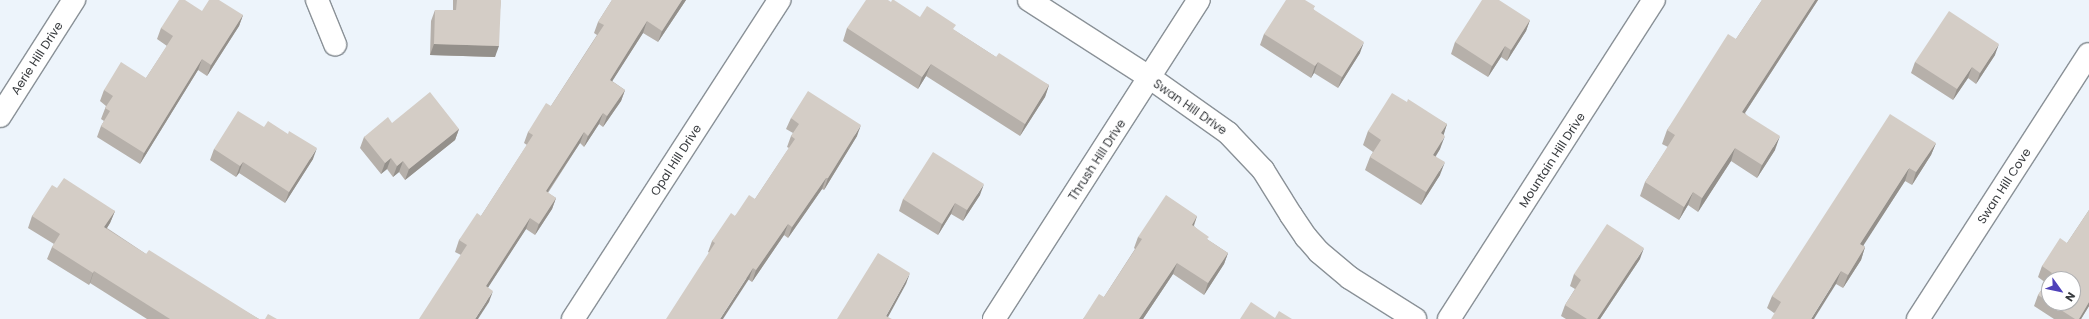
<!DOCTYPE html>
<style>
body{margin:0}
#map{position:relative;width:2089px;height:319px;overflow:hidden;background:#edf4fb;font-family:Poppins,sans-serif}
div>[style]{position:absolute}
.roads{filter:drop-shadow(1px 0 #8a9197) drop-shadow(-1px 0 #8a9197) drop-shadow(0 1px #8a9197) drop-shadow(0 -1px #8a9197)}
.minor>*{height:22px;margin:-11px;padding:0 11px;transform-origin:11px;border-radius:11px;background:#fff}
.wall>*{inset:0;background:#b6b0aa}
.shaded-wall>*{inset:0;background:#94908b}
.building>*{inset:0;background:#d4cdc6}
span{translate:-50% -50%;white-space:nowrap;text-align:center;line-height:1.15;-webkit-text-stroke:3px #fff;paint-order:stroke}
.street-label{font-size:12px;color:#3a3d40}
.north{position:absolute;left:2041px;top:271px;width:40px;height:40px;box-sizing:border-box;background:#fff;border:1px solid #b0b1b3;border-radius:50%;rotate:123deg;font-size:11px;font-weight:700;line-height:16px;text-align:center;color:#3a3d40}
.north::after{content:'';display:block;margin:auto;width:14px;height:18px;background:#4f42b9;clip-path:polygon(50% 0,100% 100%,50% 72%,0 100%)}
</style>
<div id="map">
<div class="roads">
<div class="minor">
<div style="left:317px;top:0;width:48px;rotate:67.8deg"></div>
<div style="left:1029px;top:0;width:143px;rotate:32.7deg"></div>
<div style="left:1149px;top:77px;width:97px;rotate:35.3deg"></div>
<div style="left:1228px;top:133px;width:51px;rotate:46.6deg"></div>
<div style="left:1263px;top:170px;width:53px;rotate:58.1deg"></div>
<div style="left:1291px;top:215px;width:27px;rotate:56deg"></div>
<div style="left:1306px;top:237px;width:20px;rotate:49deg"></div>
<div style="left:1319px;top:252px;width:40px;rotate:40deg"></div>
<div style="left:1350px;top:278px;width:77px;rotate:32.2deg"></div>
<div style="left:0;top:116px;width:138px;rotate:-57.5deg"></div>
<div style="left:573px;top:319px;width:380px;rotate:-57.1deg"></div>
<div style="left:994px;top:319px;width:379px;rotate:-57.3deg"></div>
<div style="left:1449px;top:319px;width:379px;rotate:-57.3deg"></div>
<div style="left:1918px;top:319px;width:315px;rotate:-57.2deg"></div>
</div>
</div>
<div class="wall">
<div style="clip-path:polygon(453px 0,501px 0,495px 57px,430px 55px,431px 21px,435px 10px,453px 10px)"></div>
<div style="clip-path:polygon(612px 0,686px 0,658px 42px,643px 33px,612px 81px,625px 90px,621px 101px,603px 127px,599px 124px,584px 147px,580px 143px,548px 193px,556px 198px,552px 209px,535px 235px,526px 229px,488px 287px,489px 302px,461px 255px,455px 252px,459px 240px,481px 216px,527px 145px,524px 143px,528px 132px,551px 106px,597px 35px,594px 33px,598px 22px)"></div>
<div style="clip-path:polygon(1762px 0,1818px 0,1745px 113px,1775px 150px,1757px 178px,1731px 161px,1698px 212px,1688px 205px,1679px 220px,1640px 196px,1645px 182px,1668px 147px,1662px 144px,1667px 130px,1736px 39px)"></div>
<div style="clip-path:polygon(1315px 6px,1313px 9px,1360px 53px,1338px 88px,1314px 73px,1311px 78px,1260px 45px,1264px 34px)"></div>
<div style="clip-path:polygon(202px 11px,243px 15px,239px 26px,207px 76px,198px 70px,140px 164px,97px 137px,101px 126px,104px 121px,101px 119px,106px 106px,100px 101px,104px 90px,146px 78px,167px 46px,157px 39px,161px 28px)"></div>
<div style="clip-path:polygon(920px 17px,954px 30px,996px 57px,1049px 85px,1045px 97px,1020px 136px,926px 76px,918px 89px,843px 41px,847px 28px)"></div>
<div style="clip-path:polygon(1530px 20px,1526px 31px,1507px 61px,1501px 57px,1488px 77px,1451px 54px,1455px 42px)"></div>
<div style="clip-path:polygon(1995px 55px,1976px 84px,1968px 78px,1953px 100px,1911px 73px,1915px 62px)"></div>
<div style="clip-path:polygon(1407px 102px,1447px 124px,1443px 135px,1440px 149px,1436px 156px,1440px 175px,1421px 205px,1365px 170px,1370px 157px,1373px 152px,1363px 145px,1368px 131px)"></div>
<div style="clip-path:polygon(791px 118px,857px 136px,824px 190px,822px 189px,788px 238px,784px 235px,752px 282px,708px 252px,712px 241px,735px 216px,755px 199px,789px 148px,787px 147px,791px 136px,793px 133px,786px 129px)"></div>
<div style="clip-path:polygon(392px 123px,459px 129px,455px 140px,405px 180px,399px 172px,393px 177px,387px 169px,381px 174px,360px 148px,364px 137px)"></div>
<div style="clip-path:polygon(1936px 143px,1931px 155px,1912px 185px,1905px 181px,1863px 245px,1865px 247px,1861px 260px,1843px 288px,1836px 284px,1774px 313px,1767px 308px,1772px 296px)"></div>
<div style="clip-path:polygon(214px 149px,313px 159px,285px 203px,239px 173px,236px 177px,210px 160px)"></div>
<div style="clip-path:polygon(57px 188px,115px 211px,110px 223px,107px 228px,146px 254px,259px 319px,147px 319px,90px 283px,89px 285px,47px 259px,52px 247px,54px 244px,28px 228px,32px 216px)"></div>
<div style="clip-path:polygon(980px 195px,963px 221px,951px 214px,938px 235px,899px 211px,903px 199px)"></div>
<div style="clip-path:polygon(evenodd,2089px 210px,2089px 306px,2081px 319px,2054px 319px,2034px 306px,2038px 295px,2046px 283px,2038px 277px,2042px 266px,2067px 243px,2089px 210px,2049px 279px,2073px 303px,2049px 303px,2049px 279px)"></div>
<div style="clip-path:polygon(1197px 216px,1194px 226px,1208px 240px,1228px 253px,1224px 264px,1204px 295px,1173px 274px,1143px 319px,1083px 319px,1104px 297px,1135px 249px,1134px 248px,1138px 237px)"></div>
<div style="clip-path:polygon(1640px 259px,1600px 319px,1566px 319px,1561px 316px,1565px 305px,1575px 289px,1570px 286px,1574px 274px)"></div>
</div>
<div class="shaded-wall">
<div style="clip-path:polygon(682px 0,686px 0,658px 42px,662px 31px)"></div>
<div style="clip-path:polygon(1815px 0,1818px 0,1737px 125px,1742px 112px)"></div>
<div style="clip-path:polygon(243px 15px,239px 26px,207px 76px,211px 65px)"></div>
<div style="clip-path:polygon(1530px 20px,1526px 31px,1507px 61px,1511px 50px)"></div>
<div style="clip-path:polygon(647px 21px,643px 33px,606px 91px,610px 80px)"></div>
<div style="clip-path:polygon(1364px 42px,1360px 53px,1338px 88px,1342px 77px)"></div>
<div style="clip-path:polygon(434px 44px,499px 46px,495px 57px,430px 55px)"></div>
<div style="clip-path:polygon(1999px 44px,1995px 55px,1976px 84px,1980px 73px)"></div>
<div style="clip-path:polygon(1505px 46px,1501px 57px,1488px 77px,1492px 66px)"></div>
<div style="clip-path:polygon(202px 59px,198px 70px,140px 164px,144px 153px)"></div>
<div style="clip-path:polygon(1318px 62px,1314px 73px,1311px 78px,1315px 66px)"></div>
<div style="clip-path:polygon(931px 64px,926px 76px,918px 89px,922px 77px)"></div>
<div style="clip-path:polygon(1972px 67px,1968px 78px,1953px 100px,1957px 89px)"></div>
<div style="clip-path:polygon(1049px 85px,1045px 97px,1020px 136px,1025px 124px)"></div>
<div style="clip-path:polygon(625px 90px,621px 101px,603px 127px,607px 116px)"></div>
<div style="clip-path:polygon(603px 113px,599px 124px,584px 147px,588px 136px)"></div>
<div style="clip-path:polygon(1447px 124px,1443px 137px,1441px 133px)"></div>
<div style="clip-path:polygon(861px 125px,857px 136px,824px 190px,828px 178px)"></div>
<div style="clip-path:polygon(459px 129px,455px 140px,405px 180px,409px 169px)"></div>
<div style="clip-path:polygon(584px 132px,580px 143px,541px 202px,546px 191px)"></div>
<div style="clip-path:polygon(1445px 136px,1440px 149px,1428px 168px,1433px 155px)"></div>
<div style="clip-path:polygon(1780px 136px,1775px 150px,1757px 178px,1762px 165px)"></div>
<div style="clip-path:polygon(1936px 143px,1931px 155px,1912px 185px,1916px 172px)"></div>
<div style="clip-path:polygon(317px 148px,313px 159px,285px 203px,289px 192px)"></div>
<div style="clip-path:polygon(1735px 148px,1731px 161px,1698px 212px,1702px 198px)"></div>
<div style="clip-path:polygon(391px 158px,387px 169px,381px 174px,385px 163px)"></div>
<div style="clip-path:polygon(403px 161px,399px 172px,393px 177px,397px 166px)"></div>
<div style="clip-path:polygon(243px 162px,239px 173px,236px 177px,240px 166px)"></div>
<div style="clip-path:polygon(1445px 162px,1440px 175px,1421px 205px,1426px 192px)"></div>
<div style="clip-path:polygon(1909px 168px,1905px 181px,1856px 257px,1860px 244px)"></div>
<div style="clip-path:polygon(826px 178px,822px 189px,788px 238px,792px 227px)"></div>
<div style="clip-path:polygon(984px 184px,980px 195px,963px 221px,967px 210px)"></div>
<div style="clip-path:polygon(1693px 192px,1688px 205px,1679px 220px,1684px 207px)"></div>
<div style="clip-path:polygon(556px 198px,552px 209px,535px 235px,539px 224px)"></div>
<div style="clip-path:polygon(955px 203px,951px 214px,938px 235px,942px 224px)"></div>
<div style="clip-path:polygon(115px 211px,110px 223px,100px 239px,104px 227px)"></div>
<div style="clip-path:polygon(1197px 216px,1193px 227px,1192px 225px)"></div>
<div style="clip-path:polygon(530px 218px,526px 229px,482px 297px,486px 286px)"></div>
<div style="clip-path:polygon(788px 224px,784px 235px,752px 282px,756px 270px)"></div>
<div style="clip-path:polygon(1865px 247px,1861px 260px,1843px 288px,1848px 275px)"></div>
<div style="clip-path:polygon(1644px 248px,1640px 259px,1600px 319px,1597px 319px)"></div>
<div style="clip-path:polygon(1228px 253px,1224px 264px,1204px 295px,1208px 283px)"></div>
<div style="clip-path:polygon(1177px 263px,1173px 274px,1143px 319px,1139px 319px)"></div>
<div style="clip-path:polygon(753px 268px,749px 279px,723px 319px,720px 319px)"></div>
<div style="clip-path:polygon(94px 271px,90px 283px,89px 285px,93px 273px)"></div>
<div style="clip-path:polygon(1841px 271px,1836px 284px,1814px 319px,1811px 319px)"></div>
<div style="clip-path:polygon(910px 273px,906px 284px,887px 319px,886px 316px)"></div>
<div style="clip-path:polygon(493px 291px,489px 302px,478px 319px,475px 319px)"></div>
<div style="clip-path:polygon(2089px 302px,2089px 306px,2081px 319px,2079px 319px)"></div>
</div>
<div class="building">
<div style="clip-path:polygon(179px 0,185px 0,202px 11px,209px 0,219px 0,243px 15px,211px 65px,202px 59px,144px 153px,101px 126px,110px 111px,105px 108px,113px 96px,104px 90px,121px 62px,146px 78px,173px 36px,161px 28px)"></div>
<div style="clip-path:polygon(457px 0,501px 0,499px 46px,434px 44px,435px 10px,456px 10px)"></div>
<div style="clip-path:polygon(612px 0,682px 0,662px 31px,647px 21px,610px 80px,625px 90px,607px 116px,603px 113px,588px 136px,584px 132px,546px 191px,556px 198px,539px 224px,530px 218px,486px 286px,493px 291px,475px 319px,419px 319px,467px 245px,459px 240px,477px 213px,481px 216px,533px 135px,528px 132px,546px 103px,551px 106px,604px 25px,598px 22px)"></div>
<div style="clip-path:polygon(866px 0,888px 0,891px 2px,892px 0,894px 0,920px 17px,927px 6px,956px 25px,953px 29px,996px 57px,999px 53px,1049px 85px,1025px 124px,931px 64px,922px 77px,847px 28px)"></div>
<div style="clip-path:polygon(1286px 0,1305px 0,1315px 6px,1313px 9px,1364px 42px,1342px 77px,1318px 62px,1315px 66px,1264px 34px)"></div>
<div style="clip-path:polygon(1482px 0,1499px 0,1530px 20px,1511px 50px,1505px 46px,1492px 66px,1455px 42px)"></div>
<div style="clip-path:polygon(1762px 0,1815px 0,1742px 112px,1780px 136px,1762px 165px,1735px 148px,1702px 198px,1693px 192px,1684px 207px,1645px 182px,1675px 135px,1667px 130px,1728px 34px,1736px 39px)"></div>
<div style="clip-path:polygon(1949px 11px,1999px 44px,1980px 73px,1972px 67px,1957px 89px,1915px 62px)"></div>
<div style="clip-path:polygon(808px 91px,861px 125px,828px 178px,826px 178px,792px 227px,788px 224px,756px 270px,753px 268px,720px 319px,666px 319px,715px 243px,712px 241px,731px 213px,735px 216px,749px 195px,755px 199px,786px 152px,795px 139px,791px 136px,799px 124px,791px 118px)"></div>
<div style="clip-path:polygon(430px 92px,459px 129px,409px 169px,403px 161px,397px 166px,391px 158px,385px 163px,364px 137px,388px 117px,392px 123px)"></div>
<div style="clip-path:polygon(1392px 93px,1407px 102px,1408px 99px,1447px 124px,1441px 133px,1445px 136px,1433px 155px,1445px 162px,1426px 192px,1370px 157px,1381px 140px,1368px 131px)"></div>
<div style="clip-path:polygon(238px 111px,264px 127px,268px 121px,288px 134px,289px 131px,317px 148px,289px 192px,243px 162px,240px 166px,214px 149px)"></div>
<div style="clip-path:polygon(1890px 114px,1936px 143px,1916px 172px,1909px 168px,1860px 244px,1865px 247px,1848px 275px,1841px 271px,1811px 319px,1771px 319px,1781px 302px,1772px 296px)"></div>
<div style="clip-path:polygon(933px 152px,984px 184px,967px 210px,955px 203px,942px 224px,903px 199px)"></div>
<div style="clip-path:polygon(64px 178px,115px 211px,104px 227px,146px 254px,149px 250px,259px 319px,170px 319px,94px 271px,93px 273px,52px 247px,60px 234px,32px 216px,52px 185px,57px 188px)"></div>
<div style="clip-path:polygon(1166px 195px,1197px 216px,1192px 225px,1209px 237px,1207px 239px,1228px 253px,1208px 283px,1177px 263px,1139px 319px,1083px 319px,1099px 294px,1104px 297px,1142px 239px,1138px 237px)"></div>
<div style="clip-path:polygon(2089px 210px,2089px 302px,2079px 319px,2075px 319px,2050px 303px,2073px 303px,2073px 279px,2049px 279px,2049px 302px,2038px 295px,2052px 273px,2042px 266px,2060px 238px,2067px 243px)"></div>
<div style="clip-path:polygon(1607px 224px,1644px 248px,1597px 319px,1587px 319px,1565px 305px,1581px 280px,1574px 274px)"></div>
<div style="clip-path:polygon(878px 253px,910px 273px,886px 316px,892px 319px,837px 319px)"></div>
<div style="clip-path:polygon(1251px 302px,1275px 318px,1279px 311px,1292px 319px,1240px 319px)"></div>
<div style="clip-path:polygon(268px 314px,277px 319px,265px 319px)"></div>
</div>
<div class="street-label">
<span style="left:37px;top:58px;rotate:-57deg">Aerie Hill Drive</span>
<span style="left:1190px;top:107px;rotate:35deg">Swan Hill Drive</span>
<span style="left:676px;top:160px;rotate:-57deg">Opal Hill Drive</span>
<span style="left:1097px;top:160px;rotate:-57deg">Thrush Hill Drive</span>
<span style="left:1552px;top:160px;rotate:-57deg">Mountain Hill Drive</span>
<span style="left:2004px;top:186px;rotate:-57deg">Swan Hill Cove</span>
</div>
<div class="north">N</div>
</div>
